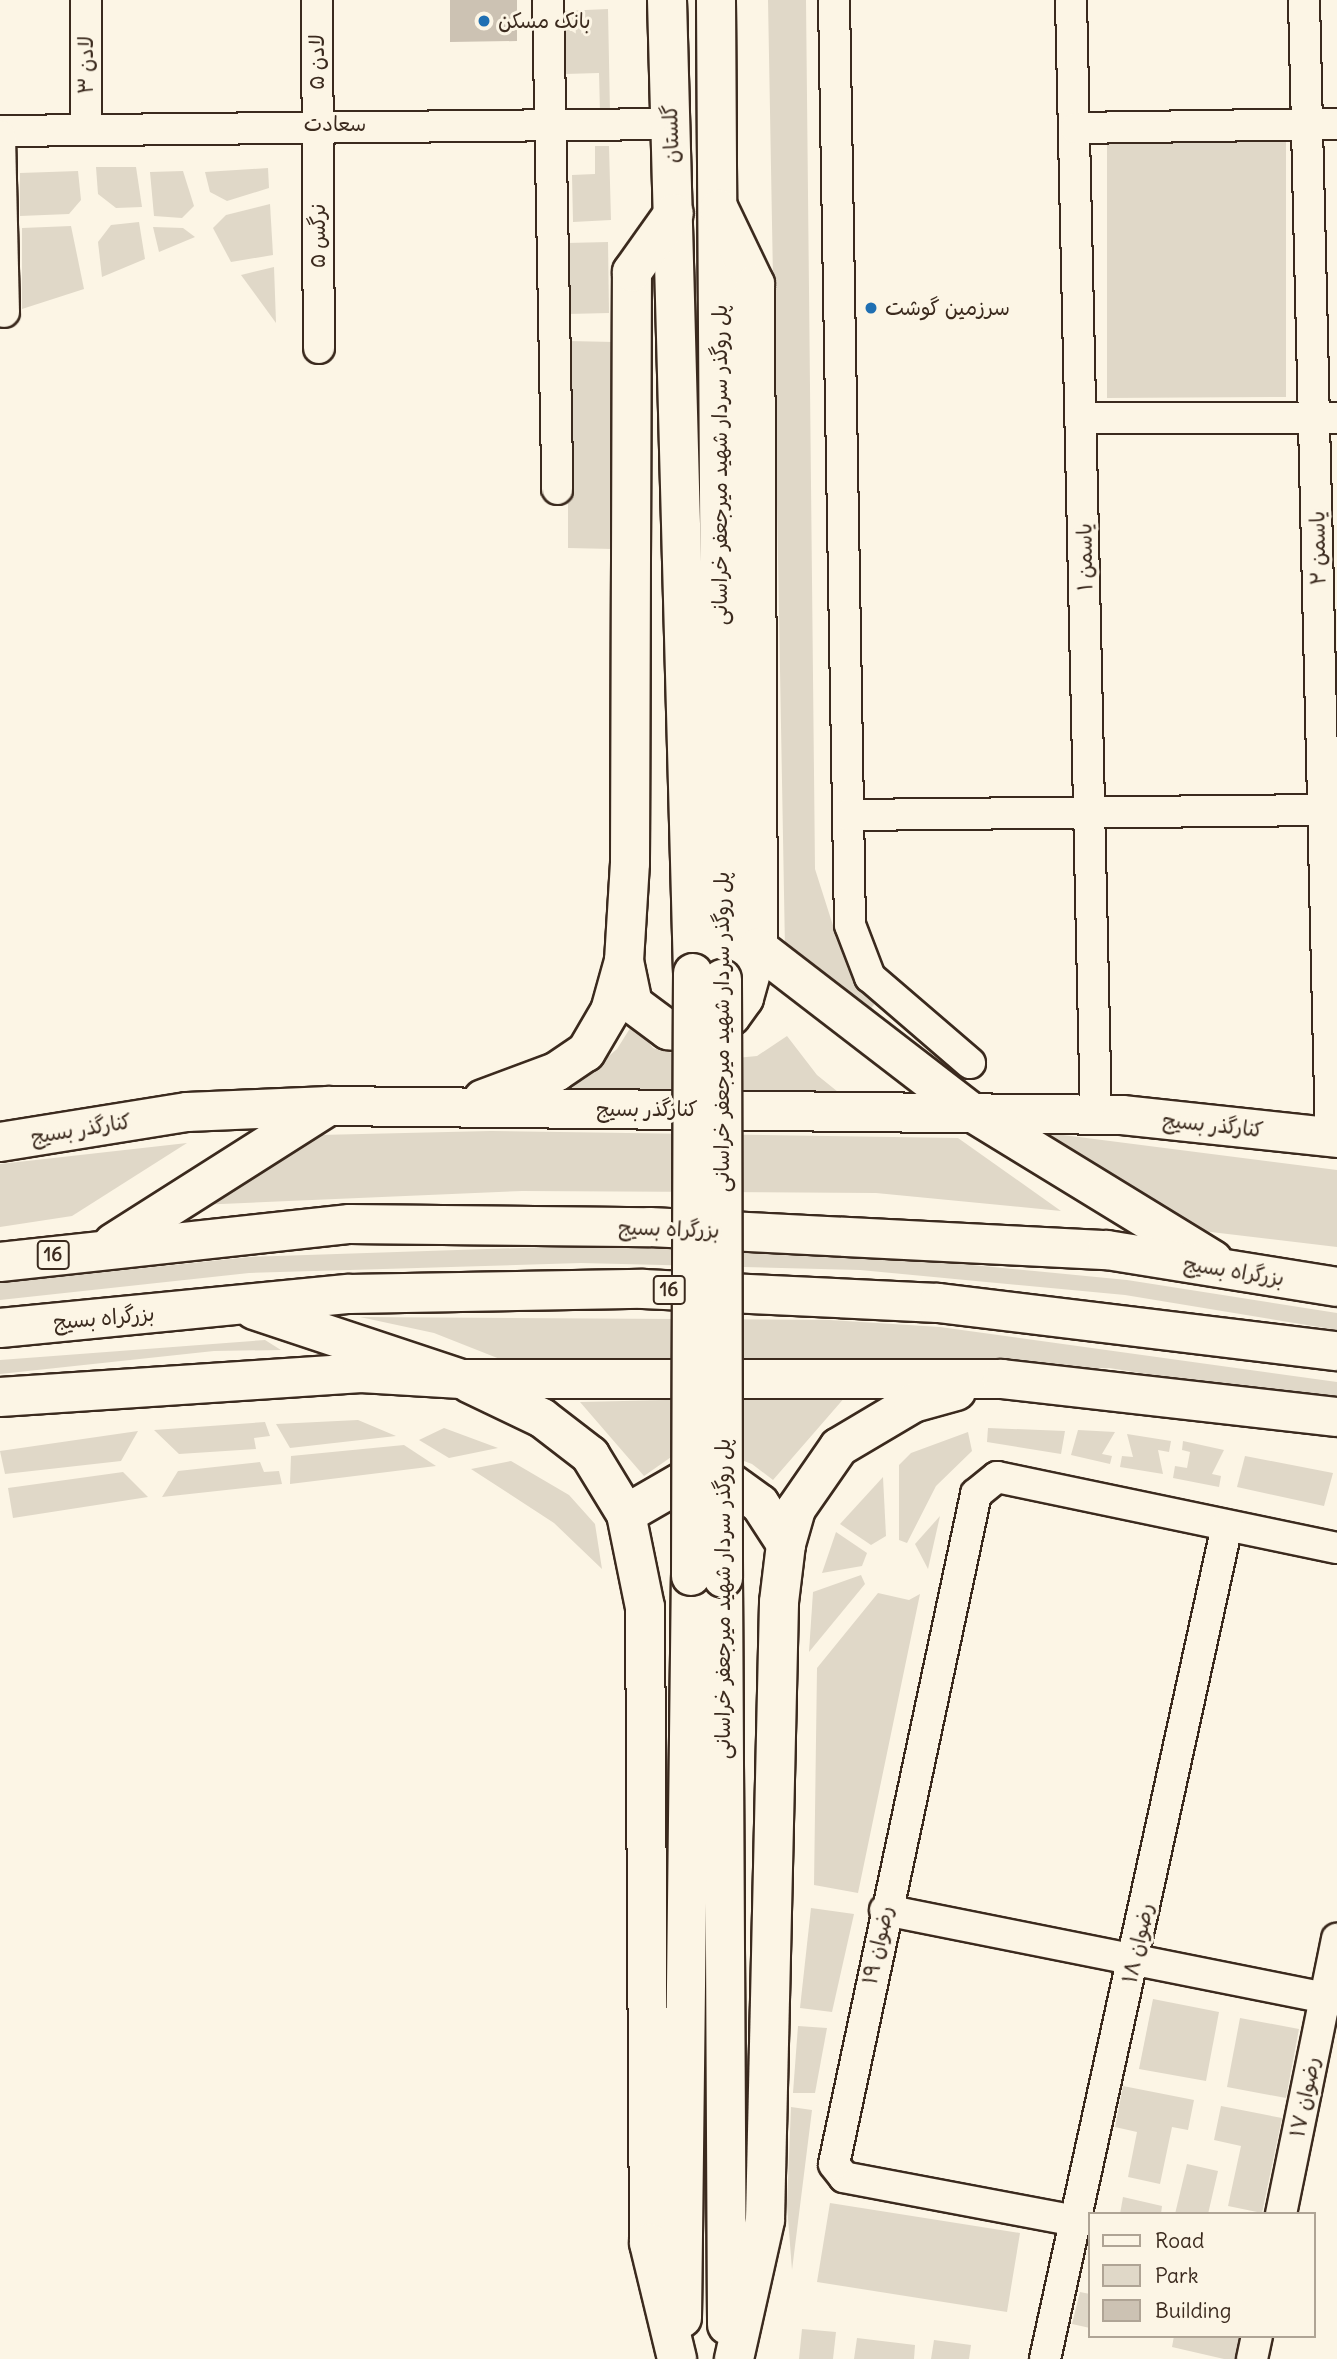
<!DOCTYPE html>
<meta charset="utf-8">
<style>
body{margin:0}
#map{position:relative;width:1337px;height:2359px;overflow:hidden;background:#fcf5e5;font-family:Delius,"Playpen Sans Arabic",sans-serif}
div>[style]{position:absolute}
.green>*{inset:0;background:#e0d8c8}
.building>*{inset:0;background:#ccc2b3}
.roads{filter:drop-shadow(2px 0 #3b2a1e) drop-shadow(-2px 0 #3b2a1e) drop-shadow(0 2px #3b2a1e) drop-shadow(0 -2px #3b2a1e)}
.minor>*{height:30px;margin:-15px;padding:0 15px;transform-origin:15px;border-radius:15px;background:#fcf5e5}
.major>*{height:38px;margin:-19px;padding:0 19px;transform-origin:19px;border-radius:19px;background:#fcf5e5}
.highway>*{height:38px;margin:-19px;padding:0 19px;transform-origin:19px;border-radius:19px;background:#fcf5e5}
.bridges{filter:drop-shadow(2px 0 #3b2a1e) drop-shadow(-2px 0 #3b2a1e) drop-shadow(0 2px #3b2a1e) drop-shadow(0 -2px #3b2a1e)}
.major-bridge>*{height:38px;margin:-19px;padding:0 19px;transform-origin:19px;border-radius:19px;background:#fcf5e5}
.dots>*{width:19px;height:19px;translate:-50% -50%;box-sizing:border-box;border:4px solid #fcf5e5;border-radius:50%}
span{translate:-50% -50%;white-space:nowrap;text-align:center;line-height:1.15;-webkit-text-stroke:6px #fcf5e5;paint-order:stroke}
.shield-label span{padding:2px 5px;background:#fcf5e5;border:2px solid;border-radius:5px;-webkit-text-stroke-width:0}
.shield-label{font-size:19px;color:#3b2a1e;font-weight:700}
.poi-label{font-size:21px;color:#3b2a1e}
.left{translate:0 -50%;text-align:left}
.street-label{font-size:21px;color:#3b2a1e}
.legend{position:absolute;left:1088px;top:2212px;width:228px;height:126px;box-sizing:border-box;background:#fcf5e5;border:2px solid #afa495;margin:0;padding:9px 12px;list-style:none;font-size:21px;color:#3b2a1e}
.legend li{display:flex;align-items:center;gap:14px;height:35px}
.legend b{width:35px;border:2px solid #afa495}
</style>
<div id="map">
<div class="green">
<div style="clip-path:polygon(768px 0,806px 0,815px 869px,836px 935px,879px 998px,863px 1019px,785px 949px)"></div>
<div style="clip-path:polygon(608px 9px,610px 113px,600px 113px,599px 73px,565px 74px,563px 11px)"></div>
<div style="clip-path:polygon(1286px 137px,1286px 397px,1107px 398px,1107px 138px)"></div>
<div style="clip-path:polygon(595px 146px,609px 146px,611px 220px,573px 222px,572px 175px,595px 174px)"></div>
<div style="clip-path:polygon(96px 167px,136px 167px,142px 207px,116px 208px,98px 194px)"></div>
<div style="clip-path:polygon(268px 168px,269px 188px,227px 201px,210px 192px,205px 172px)"></div>
<div style="clip-path:polygon(78px 171px,81px 200px,69px 214px,20px 216px,20px 173px)"></div>
<div style="clip-path:polygon(183px 171px,194px 206px,182px 218px,154px 216px,150px 172px)"></div>
<div style="clip-path:polygon(270px 204px,273px 255px,231px 262px,213px 228px,226px 215px)"></div>
<div style="clip-path:polygon(139px 222px,145px 259px,102px 277px,98px 242px,111px 225px)"></div>
<div style="clip-path:polygon(71px 226px,84px 289px,22px 309px,22px 228px)"></div>
<div style="clip-path:polygon(153px 227px,183px 228px,195px 237px,159px 252px)"></div>
<div style="clip-path:polygon(608px 242px,609px 313px,568px 314px,567px 243px)"></div>
<div style="clip-path:polygon(274px 267px,276px 323px,241px 275px)"></div>
<div style="clip-path:polygon(568px 341px,614px 342px,613px 549px,568px 548px)"></div>
<div style="clip-path:polygon(634px 1022px,653px 1048px,705px 1061px,757px 1056px,787px 1036px,817px 1075px,848px 1100px,565px 1094px,617px 1049px)"></div>
<div style="clip-path:polygon(1024px 1130px,1337px 1170px,1337px 1247px,1194px 1230px)"></div>
<div style="clip-path:polygon(491px 1131px,958px 1138px,1061px 1211px,876px 1193px,522px 1191px,198px 1205px,319px 1135px)"></div>
<div style="clip-path:polygon(187px 1143px,72px 1216px,0 1227px,0 1164px)"></div>
<div style="clip-path:polygon(580px 1246px,860px 1254px,1127px 1280px,1337px 1313px,1337px 1330px,1125px 1295px,860px 1270px,581px 1263px,249px 1273px,0 1300px,0 1283px,250px 1257px)"></div>
<div style="clip-path:polygon(360px 1317px,830px 1320px,940px 1327px,1337px 1382px,1337px 1404px,1109px 1368px,520px 1367px,434px 1333px)"></div>
<div style="clip-path:polygon(265px 1340px,281px 1350px,214px 1351px,0 1374px,0 1360px)"></div>
<div style="clip-path:polygon(846px 1396px,773px 1480px,752px 1464px,709px 1448px,674px 1455px,644px 1476px,580px 1402px)"></div>
<div style="clip-path:polygon(358px 1420px,396px 1436px,290px 1448px,276px 1424px)"></div>
<div style="clip-path:polygon(265px 1422px,270px 1436px,254px 1438px,256px 1449px,179px 1454px,154px 1430px)"></div>
<div style="clip-path:polygon(444px 1428px,498px 1448px,449px 1458px,419px 1440px)"></div>
<div style="clip-path:polygon(988px 1428px,1065px 1431px,1061px 1454px,987px 1442px)"></div>
<div style="clip-path:polygon(1078px 1430px,1115px 1432px,1102px 1454px,1112px 1456px,1110px 1464px,1071px 1455px)"></div>
<div style="clip-path:polygon(138px 1431px,121px 1461px,5px 1474px,0 1451px)"></div>
<div style="clip-path:polygon(968px 1432px,972px 1451px,936px 1486px,907px 1543px,899px 1540px,899px 1465px,911px 1453px)"></div>
<div style="clip-path:polygon(1127px 1434px,1171px 1441px,1169px 1452px,1158px 1450px,1163px 1474px,1120px 1467px,1122px 1456px,1133px 1457px)"></div>
<div style="clip-path:polygon(1183px 1441px,1224px 1450px,1212px 1474px,1221px 1476px,1219px 1487px,1173px 1478px,1175px 1466px,1187px 1468px,1190px 1452px,1182px 1450px)"></div>
<div style="clip-path:polygon(404px 1445px,436px 1466px,290px 1484px,291px 1456px)"></div>
<div style="clip-path:polygon(1245px 1456px,1333px 1473px,1324px 1506px,1237px 1487px)"></div>
<div style="clip-path:polygon(511px 1461px,569px 1495px,595px 1524px,602px 1569px,554px 1523px,471px 1469px)"></div>
<div style="clip-path:polygon(260px 1462px,264px 1472px,279px 1471px,282px 1484px,162px 1497px,178px 1471px)"></div>
<div style="clip-path:polygon(123px 1472px,148px 1497px,13px 1518px,8px 1488px)"></div>
<div style="clip-path:polygon(883px 1477px,886px 1536px,871px 1545px,840px 1524px)"></div>
<div style="clip-path:polygon(940px 1516px,928px 1569px,915px 1544px)"></div>
<div style="clip-path:polygon(836px 1532px,867px 1553px,862px 1566px,822px 1573px)"></div>
<div style="clip-path:polygon(861px 1575px,865px 1584px,809px 1652px,813px 1592px)"></div>
<div style="clip-path:polygon(878px 1593px,909px 1600px,920px 1594px,858px 1893px,814px 1885px,817px 1668px)"></div>
<div style="clip-path:polygon(811px 1908px,854px 1914px,832px 2012px,800px 2008px)"></div>
<div style="clip-path:polygon(1153px 1999px,1219px 2012px,1206px 2081px,1139px 2069px)"></div>
<div style="clip-path:polygon(1240px 2018px,1299px 2029px,1286px 2098px,1227px 2087px)"></div>
<div style="clip-path:polygon(798px 2026px,827px 2028px,815px 2093px,793px 2093px)"></div>
<div style="clip-path:polygon(1123px 2086px,1194px 2100px,1188px 2130px,1172px 2127px,1160px 2184px,1128px 2177px,1137px 2132px,1115px 2127px)"></div>
<div style="clip-path:polygon(1221px 2106px,1282px 2118px,1262px 2213px,1228px 2206px,1241px 2146px,1214px 2140px)"></div>
<div style="clip-path:polygon(791px 2107px,812px 2110px,792px 2270px,787px 2205px)"></div>
<div style="clip-path:polygon(1187px 2164px,1218px 2171px,1208px 2214px,1175px 2214px)"></div>
<div style="clip-path:polygon(1123px 2197px,1162px 2206px,1161px 2214px,1120px 2214px)"></div>
<div style="clip-path:polygon(830px 2203px,1020px 2233px,1007px 2312px,817px 2282px)"></div>
<div style="clip-path:polygon(1080px 2292px,1090px 2294px,1090px 2328px,1072px 2324px)"></div>
<div style="clip-path:polygon(802px 2329px,836px 2332px,833px 2359px,799px 2359px)"></div>
<div style="clip-path:polygon(1174px 2336px,1241px 2336px,1235px 2359px,1224px 2359px,1172px 2347px)"></div>
<div style="clip-path:polygon(857px 2338px,915px 2345px,914px 2359px,854px 2359px)"></div>
<div style="clip-path:polygon(934px 2340px,971px 2345px,969px 2359px,931px 2359px)"></div>
</div>
<div class="building">
<div style="clip-path:polygon(450px 0,517px 0,517px 41px,450px 42px)"></div>
</div>
<div class="roads">
<div class="minor">
<div style="left:317px;top:0;width:348px;rotate:89.7deg"></div>
<div style="left:548px;top:0;width:489px;rotate:88.9deg"></div>
<div style="left:834px;top:0;width:925px;rotate:89.01deg"></div>
<div style="left:850px;top:925px;width:56px;rotate:69deg"></div>
<div style="left:870px;top:977px;width:132px;rotate:40.7deg"></div>
<div style="left:1071px;top:0;width:1115px;rotate:88.72deg"></div>
<div style="left:1304px;top:0;width:1137px;rotate:88.64deg"></div>
<div style="left:1076px;top:128px;width:261px;rotate:-0.9deg"></div>
<div style="left:86px;top:129px;width:129px;rotate:-90deg"></div>
<div style="left:0;top:131px;width:671px;rotate:-0.6deg"></div>
<div style="left:0;top:136px;width:176px;rotate:88.7deg"></div>
<div style="left:1082px;top:418px;width:255px"></div>
<div style="left:848px;top:815px;width:489px;rotate:-0.6deg"></div>
<div style="left:885px;top:1910px;width:461px;rotate:11.3deg"></div>
<div style="left:1281px;top:2214px;width:281px;rotate:-78.5deg"></div>
<div style="left:1076px;top:2221px;width:236px;rotate:-169.3deg"></div>
<div style="left:844px;top:2177px;width:16px;rotate:-128deg"></div>
<div style="left:834px;top:2164px;width:685px;rotate:-78.03deg"></div>
<div style="left:976px;top:1494px;width:27px;rotate:-39deg"></div>
<div style="left:997px;top:1477px;width:347px;rotate:11.8deg"></div>
<div style="left:1045px;top:2359px;width:853px;rotate:-77.68deg"></div>
<div style="left:1252px;top:2359px;width:24px;rotate:-78deg"></div>
</div>
<div class="major">
<div style="left:667px;top:0;width:973px;rotate:88.47deg"></div>
<div style="left:716px;top:0;width:979px;rotate:89.65deg"></div>
<div style="left:719px;top:209px;width:83px;rotate:64.4deg"></div>
<div style="left:755px;top:284px;width:664px;rotate:89.74deg"></div>
<div style="left:758px;top:948px;width:267px;rotate:37.6deg"></div>
<div style="left:624px;top:961px;width:44px;rotate:78.2deg"></div>
<div style="left:633px;top:1004px;width:44px;rotate:36.6deg"></div>
<div style="left:668px;top:1030px;width:22px;rotate:8deg"></div>
<div style="left:690px;top:1033px;width:44px;rotate:-22.5deg"></div>
<div style="left:731px;top:1016px;width:22px;rotate:-54deg"></div>
<div style="left:744px;top:998px;width:52px;rotate:-74.4deg"></div>
<div style="left:483px;top:1099px;width:78px;rotate:-20.3deg"></div>
<div style="left:556px;top:1072px;width:36px;rotate:-34deg"></div>
<div style="left:586px;top:1052px;width:48px;rotate:-59.7deg"></div>
<div style="left:610px;top:1011px;width:52px;rotate:-74.4deg"></div>
<div style="left:624px;top:961px;width:98px;rotate:-86.5deg"></div>
<div style="left:630px;top:863px;width:591px;rotate:-89.81deg"></div>
<div style="left:632px;top:272px;width:72px;rotate:-54.6deg"></div>
<div style="left:0;top:1142px;width:189px;rotate:-9.1deg"></div>
<div style="left:187px;top:1112px;width:142px;rotate:-2.4deg"></div>
<div style="left:329px;top:1106px;width:793px;rotate:0.65deg"></div>
<div style="left:1122px;top:1115px;width:216px;rotate:6.1deg"></div>
<div style="left:469px;top:1383px;width:81px;rotate:25.6deg"></div>
<div style="left:542px;top:1418px;width:61px;rotate:37.6deg"></div>
<div style="left:590px;top:1455px;width:69px;rotate:58.6deg"></div>
<div style="left:626px;top:1514px;width:95px;rotate:78.5deg"></div>
<div style="left:645px;top:1607px;width:636px;rotate:89.64deg"></div>
<div style="left:649px;top:2243px;width:119px;rotate:76.4deg"></div>
<div style="left:0;top:1397px;width:362px;rotate:-3.8deg"></div>
<div style="left:361px;top:1373px;width:100px;rotate:3.4deg"></div>
<div style="left:461px;top:1379px;width:541px"></div>
<div style="left:1002px;top:1379px;width:337px;rotate:6.5deg"></div>
<div style="left:626px;top:1514px;width:74px;rotate:-30deg"></div>
<div style="left:690px;top:1477px;width:34px;rotate:2deg"></div>
<div style="left:724px;top:1478px;width:44px;rotate:35.8deg"></div>
<div style="left:760px;top:1504px;width:48px;rotate:57deg"></div>
<div style="left:723px;top:1578px;width:747px;rotate:89.69deg"></div>
<div style="left:682px;top:2318px;width:742px;rotate:-89.31deg"></div>
<div style="left:734px;top:2359px;width:142px;rotate:-77.4deg"></div>
<div style="left:765px;top:2220px;width:618px;rotate:-88.7deg"></div>
<div style="left:779px;top:1602px;width:58px;rotate:-83.1deg"></div>
<div style="left:786px;top:1544px;width:36px;rotate:-74deg"></div>
<div style="left:796px;top:1509px;width:75px;rotate:-55.3deg"></div>
<div style="left:839px;top:1447px;width:86px;rotate:-30.7deg"></div>
<div style="left:913px;top:1403px;width:45px;rotate:-15.6deg"></div>
</div>
<div class="highway">
<div style="left:970px;top:1111px;width:285px;rotate:31.5deg"></div>
<div style="left:113px;top:1243px;width:256px;rotate:-32.4deg"></div>
<div style="left:0;top:1262px;width:352px;rotate:-6.2deg"></div>
<div style="left:350px;top:1224px;width:300px;rotate:0.6deg"></div>
<div style="left:650px;top:1227px;width:458px;rotate:2.9deg"></div>
<div style="left:1107px;top:1250px;width:233px;rotate:9.1deg"></div>
<div style="left:254px;top:1310px;width:218px;rotate:18.4deg"></div>
<div style="left:0;top:1328px;width:351px;rotate:-5.6deg"></div>
<div style="left:349px;top:1294px;width:294px;rotate:-1deg"></div>
<div style="left:643px;top:1289px;width:295px;rotate:2.7deg"></div>
<div style="left:938px;top:1303px;width:402px;rotate:6.9deg"></div>
</div>
</div>
<div class="bridges">
<div class="major-bridge">
<div style="left:722px;top:979px;width:599px;rotate:89.9deg"></div>
<div style="left:691px;top:1576px;width:603px;rotate:-89.81deg"></div>
</div>
</div>
<div class="dots">
<div style="left:484px;top:21px;background:#1f6fb2"></div>
<div style="left:871px;top:308px;background:#1f6fb2"></div>
</div>
<div class="shield-label">
<span style="left:53px;top:1255px">16</span>
<span style="left:669px;top:1290px">16</span>
</div>
<div class="poi-label">
<span class="left" style="left:498px;top:21px">بانک مسکن</span>
<span class="left" style="left:885px;top:308px">سرزمین گوشت</span>
</div>
<div class="street-label">
<span style="left:317px;top:62px;rotate:-90deg">لادن ۵</span>
<span style="left:86px;top:65px;rotate:-90deg">لادن ۳</span>
<span style="left:335px;top:124px">سعادت</span>
<span style="left:671px;top:134px;rotate:-92deg">گلستان</span>
<span style="left:318px;top:236px;rotate:-90deg">نرگس ۵</span>
<span style="left:720px;top:465px;rotate:-90deg">پل روگذر سردار شهید میرجعفر خراسانی</span>
<span style="left:1318px;top:548px;rotate:-91deg">یاسمن ۲</span>
<span style="left:1085px;top:557px;rotate:-91deg">یاسمن ۱</span>
<span style="left:722px;top:1032px;rotate:-90deg">پل روگذر سردار شهید میرجعفر خراسانی</span>
<span style="left:647px;top:1109px">کنارگذر بسیج</span>
<span style="left:1213px;top:1125px;rotate:6deg">کنارگذر بسیج</span>
<span style="left:81px;top:1129px;rotate:-9deg">کنارگذر بسیج</span>
<span style="left:669px;top:1229px;rotate:2deg">بزرگراه بسیج</span>
<span style="left:1234px;top:1271px;rotate:9deg">بزرگراه بسیج</span>
<span style="left:104px;top:1318px;rotate:-5deg">بزرگراه بسیج</span>
<span style="left:723px;top:1599px;rotate:-90deg">پل روگذر سردار شهید میرجعفر خراسانی</span>
<span style="left:1138px;top:1943px;rotate:-78deg">رضوان ۱۸</span>
<span style="left:878px;top:1945px;rotate:-78deg">رضوان ۱۹</span>
<span style="left:1305px;top:2097px;rotate:-79deg">رضوان ۱۷</span>
</div>
<ul class="legend">
<li><b style="height:9px;background:#fcf5e5"></b>Road</li>
<li><b style="height:19px;background:#e0d8c8"></b>Park</li>
<li><b style="height:19px;background:#ccc2b3"></b>Building</li>
</ul>
</div>
